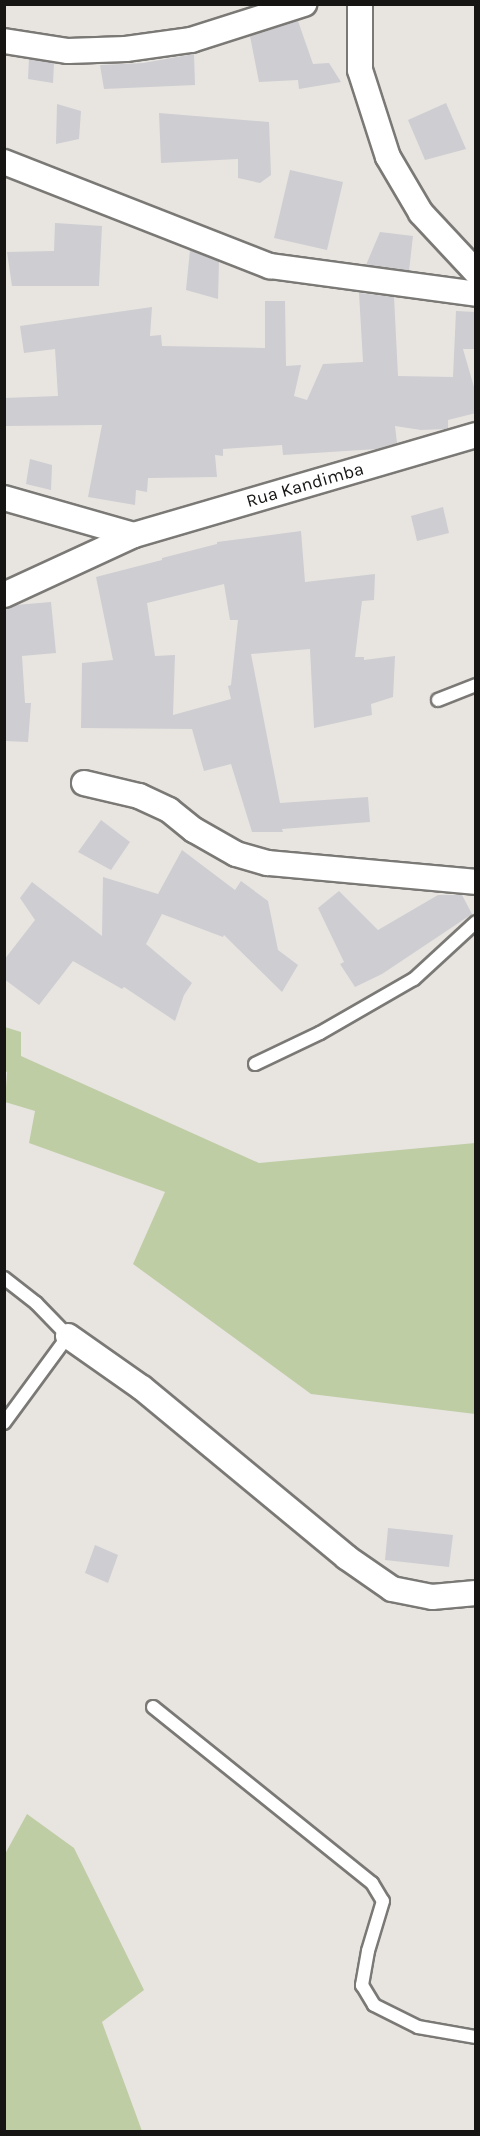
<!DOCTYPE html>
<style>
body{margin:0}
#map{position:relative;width:480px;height:2136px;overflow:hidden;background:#e8e5e1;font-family:Karla,sans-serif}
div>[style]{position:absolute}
.green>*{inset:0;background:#bfcda5}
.building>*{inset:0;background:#cecdd1}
.roads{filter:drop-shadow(2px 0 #7b7976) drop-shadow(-2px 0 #7b7976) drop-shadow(0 2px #7b7976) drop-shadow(0 -2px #7b7976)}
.lane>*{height:12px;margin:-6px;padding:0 6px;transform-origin:6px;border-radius:6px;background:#fff}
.street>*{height:24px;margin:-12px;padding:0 12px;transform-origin:12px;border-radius:12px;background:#fff}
span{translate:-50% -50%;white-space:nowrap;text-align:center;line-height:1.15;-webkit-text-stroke:4.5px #fff;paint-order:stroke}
.street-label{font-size:18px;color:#161514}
.frame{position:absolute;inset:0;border:6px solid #161514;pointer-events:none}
</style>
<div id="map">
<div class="green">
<div style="clip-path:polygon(5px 1027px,21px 1032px,21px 1056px,259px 1163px,475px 1143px,475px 1414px,311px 1394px,133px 1264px,165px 1192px,29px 1143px,35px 1111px,5px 1102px,7px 1072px,5px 1071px)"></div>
<div style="clip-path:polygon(27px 1814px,74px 1848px,144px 1990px,102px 2022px,142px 2131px,5px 2131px,5px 1854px)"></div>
</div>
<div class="building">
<div style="clip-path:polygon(298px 21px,313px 64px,329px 63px,341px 82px,299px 89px,298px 80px,259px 82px,250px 36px)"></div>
<div style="clip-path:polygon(194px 54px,195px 85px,104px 89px,100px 65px,143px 63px)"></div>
<div style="clip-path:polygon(29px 59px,54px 63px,53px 83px,28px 79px)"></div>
<div style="clip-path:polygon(446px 103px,466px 149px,425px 160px,408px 120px)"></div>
<div style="clip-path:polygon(57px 104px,81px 111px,79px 139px,56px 144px)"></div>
<div style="clip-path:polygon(159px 113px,269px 122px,271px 175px,260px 183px,238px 178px,238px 159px,161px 163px)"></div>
<div style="clip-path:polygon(290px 170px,343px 182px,327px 250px,274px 238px)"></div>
<div style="clip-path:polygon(55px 223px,102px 226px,99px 286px,12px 286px,7px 252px,54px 251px)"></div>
<div style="clip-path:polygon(380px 232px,413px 236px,409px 271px,366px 265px)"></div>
<div style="clip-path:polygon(190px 250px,219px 261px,218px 299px,186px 290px)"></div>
<div style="clip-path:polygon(359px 293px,394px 297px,398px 376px,453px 377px,456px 311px,476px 312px,476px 349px,463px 349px,476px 394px,476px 413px,448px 420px,448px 428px,445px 429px,421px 430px,395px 426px,397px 443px,377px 449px,283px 455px,282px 445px,223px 449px,223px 456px,215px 455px,217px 477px,148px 478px,147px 492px,136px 490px,135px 505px,88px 497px,102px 425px,4px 426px,4px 398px,58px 396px,55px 349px,24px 353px,20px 326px,152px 307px,150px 336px,161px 335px,162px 346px,265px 348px,265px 301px,285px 301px,286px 366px,301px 365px,294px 396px,307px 400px,323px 364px,363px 362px)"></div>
<div style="clip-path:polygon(30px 459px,52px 465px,51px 490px,26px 484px)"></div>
<div style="clip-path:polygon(443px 507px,449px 533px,417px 541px,411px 516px)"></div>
<div style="clip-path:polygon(evenodd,301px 531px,305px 582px,375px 574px,374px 600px,362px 601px,355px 657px,364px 657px,364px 660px,395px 656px,393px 697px,371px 704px,372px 715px,314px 728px,310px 649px,251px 654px,280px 803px,368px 797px,370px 822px,282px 829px,283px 832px,252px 832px,231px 764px,204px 771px,192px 729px,81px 728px,82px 663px,113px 660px,96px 577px,162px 560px,162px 558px,217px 544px,217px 542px,301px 531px,224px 584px,230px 620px,238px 620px,231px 685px,228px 686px,231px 699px,173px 715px,175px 655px,155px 656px,147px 603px,224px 584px)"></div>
<div style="clip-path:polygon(51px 602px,56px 653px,22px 656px,25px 703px,31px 703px,28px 742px,4px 741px,4px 609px,16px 605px)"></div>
<div style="clip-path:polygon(101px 820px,130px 842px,111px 870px,78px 852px)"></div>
<div style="clip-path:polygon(182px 850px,235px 890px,241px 881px,268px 901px,278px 950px,298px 965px,282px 992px,224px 935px,223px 937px,162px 914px,146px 944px,192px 983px,184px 995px,175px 1021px,124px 987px,122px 989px,73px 961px,39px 1005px,4px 979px,4px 960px,35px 920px,20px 898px,32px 882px,102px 936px,103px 877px,158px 894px)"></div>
<div style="clip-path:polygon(339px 891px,378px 930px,438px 895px,462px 895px,472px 914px,382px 974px,355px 987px,340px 964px,344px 962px,318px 908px)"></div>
<div style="clip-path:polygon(388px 1528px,453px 1535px,449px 1567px,385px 1560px)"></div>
<div style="clip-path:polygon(95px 1545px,118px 1555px,108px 1583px,85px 1573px)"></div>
</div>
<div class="roads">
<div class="lane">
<div style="left:438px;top:700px;width:41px;rotate:-21.5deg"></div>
<div style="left:255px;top:1064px;width:72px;rotate:-25.5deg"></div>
<div style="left:320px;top:1033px;width:108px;rotate:-29.9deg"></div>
<div style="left:414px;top:979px;width:84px;rotate:-42.6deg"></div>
<div style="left:4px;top:1278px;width:41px;rotate:38deg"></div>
<div style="left:36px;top:1303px;width:46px;rotate:45.9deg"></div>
<div style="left:68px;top:1336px;width:108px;rotate:126.3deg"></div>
<div style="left:153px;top:1707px;width:281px;rotate:38.8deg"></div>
<div style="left:372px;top:1883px;width:21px;rotate:59deg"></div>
<div style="left:383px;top:1901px;width:52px;rotate:106.7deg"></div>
<div style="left:368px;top:1951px;width:35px;rotate:100deg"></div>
<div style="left:362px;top:1985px;width:23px;rotate:59deg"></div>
<div style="left:374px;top:2005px;width:49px;rotate:26.6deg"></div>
<div style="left:418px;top:2027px;width:59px;rotate:9.8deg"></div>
</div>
<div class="street">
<div style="left:360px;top:4px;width:66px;rotate:90deg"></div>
<div style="left:360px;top:70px;width:91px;rotate:72.2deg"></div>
<div style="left:388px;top:157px;width:65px;rotate:59.5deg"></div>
<div style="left:421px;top:213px;width:81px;rotate:47deg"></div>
<div style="left:4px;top:41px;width:65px;rotate:8.9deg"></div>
<div style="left:68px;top:51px;width:58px;rotate:-2deg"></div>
<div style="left:126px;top:49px;width:66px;rotate:-7.9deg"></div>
<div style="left:191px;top:40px;width:119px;rotate:-17.7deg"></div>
<div style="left:4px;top:162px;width:286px;rotate:21.4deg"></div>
<div style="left:270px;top:266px;width:208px;rotate:7.7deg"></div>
<div style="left:4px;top:498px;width:135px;rotate:15.9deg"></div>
<div style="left:4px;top:595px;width:143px;rotate:-24.8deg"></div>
<div style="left:134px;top:535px;width:356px;rotate:-16.3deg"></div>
<div style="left:84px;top:783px;width:57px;rotate:13.3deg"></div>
<div style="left:139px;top:796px;width:33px;rotate:25deg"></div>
<div style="left:169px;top:810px;width:32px;rotate:39deg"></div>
<div style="left:194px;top:830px;width:48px;rotate:29.7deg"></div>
<div style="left:236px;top:854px;width:33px;rotate:16deg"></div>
<div style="left:268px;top:863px;width:209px;rotate:5.2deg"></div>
<div style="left:68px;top:1336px;width:90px;rotate:35.1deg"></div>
<div style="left:142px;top:1388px;width:265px;rotate:39.6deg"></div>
<div style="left:346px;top:1557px;width:56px;rotate:34.8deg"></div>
<div style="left:392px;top:1589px;width:41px;rotate:11.3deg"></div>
<div style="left:432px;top:1597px;width:44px;rotate:-5.2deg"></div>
</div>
</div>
<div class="street-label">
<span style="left:305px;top:485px;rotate:-16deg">Rua Kandimba</span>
</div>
<div class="frame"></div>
</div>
